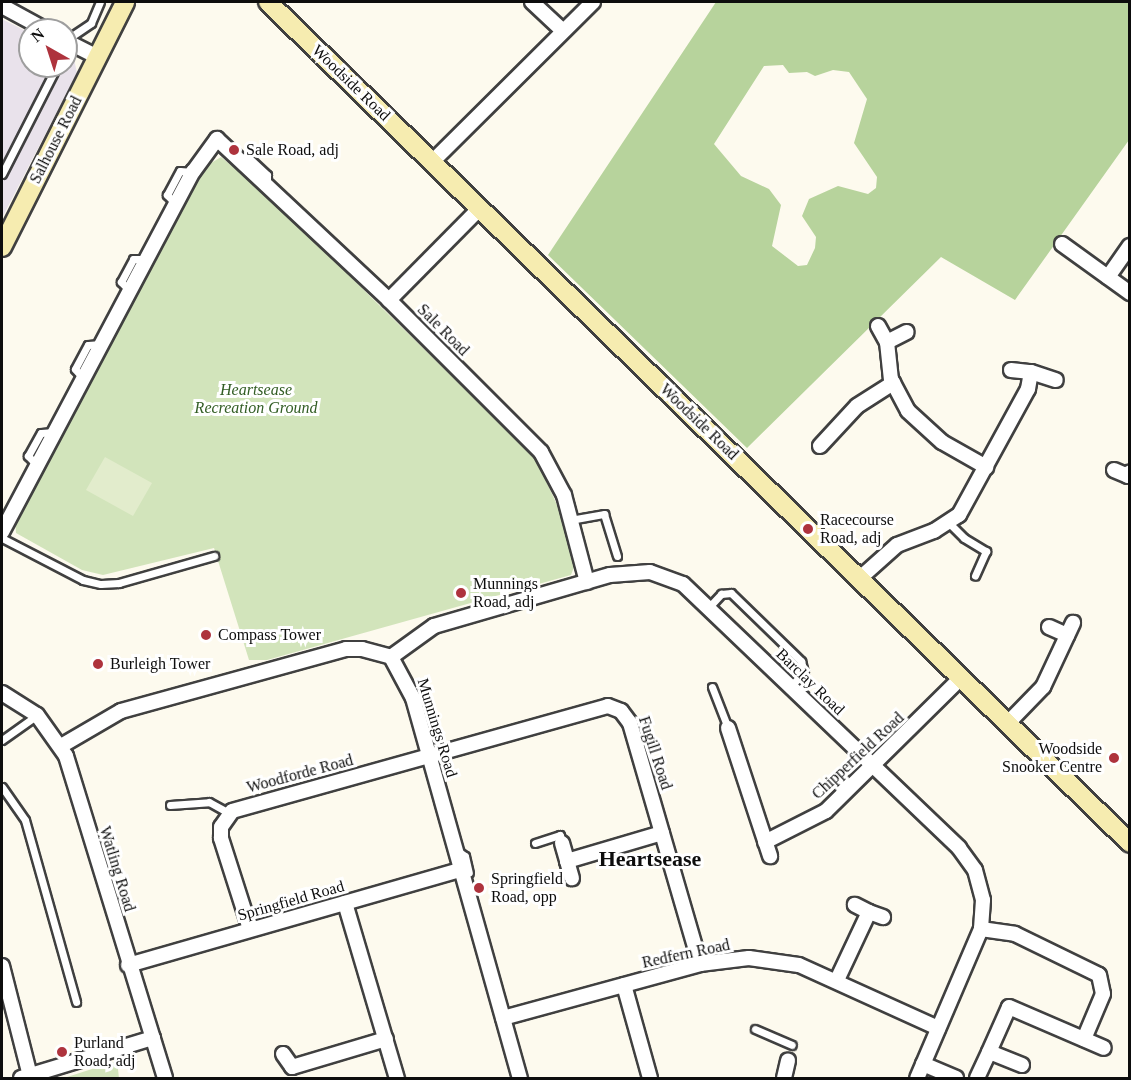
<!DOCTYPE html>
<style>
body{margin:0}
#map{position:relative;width:1131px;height:1080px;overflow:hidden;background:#fdfaee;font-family:Georgia,serif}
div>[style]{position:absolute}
.industrial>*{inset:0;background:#e9e2eb}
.green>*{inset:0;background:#d2e4bb}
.forest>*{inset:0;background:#b7d39c}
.pitch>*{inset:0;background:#e2eccc}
.roads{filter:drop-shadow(2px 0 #404040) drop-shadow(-2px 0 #404040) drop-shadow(0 2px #404040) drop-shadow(0 -2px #404040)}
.lane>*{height:7px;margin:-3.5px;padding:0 3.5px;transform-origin:3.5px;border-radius:3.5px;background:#fff}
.street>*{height:14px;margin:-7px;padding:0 7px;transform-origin:7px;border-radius:7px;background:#fff}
.secondary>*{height:18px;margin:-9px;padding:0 9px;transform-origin:9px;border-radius:9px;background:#f6ecb0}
.dots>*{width:16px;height:16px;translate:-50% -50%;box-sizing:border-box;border:3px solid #fff;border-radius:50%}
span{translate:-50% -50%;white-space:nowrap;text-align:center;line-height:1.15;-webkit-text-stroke:6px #fff;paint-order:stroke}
.street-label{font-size:16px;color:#0d0d0d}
.poi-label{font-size:16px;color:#0d0d0d}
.left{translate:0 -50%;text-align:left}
.right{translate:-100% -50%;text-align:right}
.park-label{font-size:16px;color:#325d24;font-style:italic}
.district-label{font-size:22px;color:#0d0d0d;font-weight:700}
.frame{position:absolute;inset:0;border:3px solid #0d0d0d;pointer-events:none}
.north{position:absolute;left:18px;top:18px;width:60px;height:60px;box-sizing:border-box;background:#fff;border:2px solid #9e9e9e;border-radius:50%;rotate:321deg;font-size:16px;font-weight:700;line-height:24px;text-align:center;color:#0d0d0d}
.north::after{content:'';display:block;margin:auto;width:21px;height:27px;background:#ae333d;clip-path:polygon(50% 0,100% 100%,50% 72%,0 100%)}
</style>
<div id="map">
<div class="industrial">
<div style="clip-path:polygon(2px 19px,30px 33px,30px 66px,66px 66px,66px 51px,74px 59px,77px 73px,2px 218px)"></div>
</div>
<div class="green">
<div style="clip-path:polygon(221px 157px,267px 195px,536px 459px,558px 507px,574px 567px,571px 575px,267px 660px,249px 660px,214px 548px,103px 575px,82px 570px,16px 533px,15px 520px,206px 166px)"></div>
<div style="clip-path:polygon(117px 1061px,119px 1078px,64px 1078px)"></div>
</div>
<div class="forest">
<div style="clip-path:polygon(evenodd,716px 2px,1129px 2px,1129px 140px,1015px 300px,941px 257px,747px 448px,548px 255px,716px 2px,783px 65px,789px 73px,807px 72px,815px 76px,833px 70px,849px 72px,867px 99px,854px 143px,877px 177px,876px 188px,868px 194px,838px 186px,809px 199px,802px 216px,816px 237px,815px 248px,807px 265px,798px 266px,772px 246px,781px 205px,769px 189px,741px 176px,714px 144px,764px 66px,783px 65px)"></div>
</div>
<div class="pitch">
<div style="clip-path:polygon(105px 457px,152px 483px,133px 516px,86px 490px)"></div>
</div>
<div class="roads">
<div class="lane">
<div style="left:66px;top:49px;width:14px;rotate:-65deg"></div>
<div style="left:72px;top:36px;width:23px;rotate:-34deg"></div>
<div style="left:91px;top:23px;width:23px;rotate:-67deg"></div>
<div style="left:240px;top:158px;width:8px;rotate:-7deg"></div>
<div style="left:248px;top:157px;width:26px;rotate:43deg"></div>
<div style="left:267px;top:175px;width:8px;rotate:90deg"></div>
<div style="left:2px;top:174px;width:121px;rotate:-63deg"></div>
<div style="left:176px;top:204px;width:13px;rotate:-135deg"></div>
<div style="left:167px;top:195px;width:27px;rotate:-62deg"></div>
<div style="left:180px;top:171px;width:12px;rotate:5deg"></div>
<div style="left:130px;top:291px;width:13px;rotate:-135deg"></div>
<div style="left:121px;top:282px;width:26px;rotate:-62deg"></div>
<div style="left:133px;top:259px;width:14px"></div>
<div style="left:83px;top:378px;width:12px;rotate:-132deg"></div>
<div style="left:75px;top:369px;width:27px;rotate:-62deg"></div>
<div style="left:88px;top:345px;width:13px;rotate:-4deg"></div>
<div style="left:37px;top:465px;width:13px;rotate:-135deg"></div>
<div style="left:28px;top:456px;width:26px;rotate:-61deg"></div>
<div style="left:41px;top:433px;width:13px;rotate:-4deg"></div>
<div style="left:570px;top:520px;width:35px;rotate:-10deg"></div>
<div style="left:604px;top:514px;width:44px;rotate:72.8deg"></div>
<div style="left:949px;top:523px;width:21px;rotate:45deg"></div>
<div style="left:964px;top:538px;width:26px;rotate:31deg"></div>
<div style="left:986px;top:551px;width:27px;rotate:114deg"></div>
<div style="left:2px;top:538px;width:91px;rotate:27.4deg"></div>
<div style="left:83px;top:580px;width:18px;rotate:13deg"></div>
<div style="left:101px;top:584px;width:18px;rotate:-3deg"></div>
<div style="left:119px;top:583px;width:99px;rotate:-15.9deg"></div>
<div style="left:709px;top:607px;width:18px;rotate:-47deg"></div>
<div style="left:721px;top:594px;width:10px;rotate:-6deg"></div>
<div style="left:731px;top:593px;width:98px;rotate:44.2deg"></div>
<div style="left:801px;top:661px;width:11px;rotate:75deg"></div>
<div style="left:804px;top:672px;width:19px;rotate:133deg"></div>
<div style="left:712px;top:687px;width:44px;rotate:68.7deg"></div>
<div style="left:2px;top:740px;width:43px;rotate:-35.5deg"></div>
<div style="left:2px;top:787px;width:40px;rotate:55.1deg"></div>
<div style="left:25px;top:820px;width:189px;rotate:74.3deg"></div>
<div style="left:170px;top:805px;width:39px;rotate:-4deg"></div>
<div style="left:209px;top:802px;width:23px;rotate:29deg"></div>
<div style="left:535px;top:843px;width:26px;rotate:-18deg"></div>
<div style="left:560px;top:835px;width:8px;rotate:76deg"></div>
<div style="left:459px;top:852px;width:7px;rotate:34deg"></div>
<div style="left:465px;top:856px;width:17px;rotate:77deg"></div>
<div style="left:755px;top:1029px;width:40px;rotate:23.4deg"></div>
</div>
<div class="street">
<div style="left:532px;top:2px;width:42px;rotate:43.1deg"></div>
<div style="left:2px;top:6px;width:50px;rotate:28.6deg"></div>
<div style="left:66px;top:41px;width:36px;rotate:27deg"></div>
<div style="left:432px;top:162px;width:227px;rotate:-44.8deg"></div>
<div style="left:1062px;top:244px;width:84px;rotate:35.8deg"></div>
<div style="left:1108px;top:277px;width:38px;rotate:-55deg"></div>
<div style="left:389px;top:300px;width:128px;rotate:-45.3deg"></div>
<div style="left:878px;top:326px;width:18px;rotate:61deg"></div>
<div style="left:887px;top:342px;width:37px;rotate:84deg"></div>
<div style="left:891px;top:379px;width:36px;rotate:62deg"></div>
<div style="left:908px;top:411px;width:46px;rotate:42.4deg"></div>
<div style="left:942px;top:442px;width:51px;rotate:29.6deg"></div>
<div style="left:887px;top:342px;width:22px;rotate:-27deg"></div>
<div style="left:1011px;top:370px;width:20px;rotate:6deg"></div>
<div style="left:820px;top:446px;width:54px;rotate:-47.2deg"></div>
<div style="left:857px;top:406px;width:43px;rotate:-32.6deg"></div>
<div style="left:1114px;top:470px;width:15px;rotate:23deg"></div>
<div style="left:1128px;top:476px;width:4px;rotate:-63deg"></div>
<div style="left:2px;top:532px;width:408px;rotate:-62.1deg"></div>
<div style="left:193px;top:172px;width:41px;rotate:-54deg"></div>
<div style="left:217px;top:139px;width:236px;rotate:43.1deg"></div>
<div style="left:389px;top:300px;width:215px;rotate:45deg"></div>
<div style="left:541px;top:452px;width:49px;rotate:61.9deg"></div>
<div style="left:564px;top:495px;width:90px;rotate:75.2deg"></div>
<div style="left:859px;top:579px;width:51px;rotate:-41.8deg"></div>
<div style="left:897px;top:545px;width:40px;rotate:-21deg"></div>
<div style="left:934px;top:531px;width:30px;rotate:-33deg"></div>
<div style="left:959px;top:515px;width:144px;rotate:-61.3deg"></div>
<div style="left:1028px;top:389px;width:17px;rotate:-80deg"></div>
<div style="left:1031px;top:372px;width:26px;rotate:18deg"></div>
<div style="left:1049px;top:627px;width:20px;rotate:24deg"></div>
<div style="left:391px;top:657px;width:53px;rotate:-35.8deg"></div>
<div style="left:434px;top:626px;width:183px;rotate:-16.2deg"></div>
<div style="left:610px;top:575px;width:40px;rotate:-4.3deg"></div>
<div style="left:650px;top:572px;width:35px;rotate:20deg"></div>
<div style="left:683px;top:584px;width:382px;rotate:43.7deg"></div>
<div style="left:959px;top:848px;width:27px;rotate:54deg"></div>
<div style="left:975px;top:870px;width:31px;rotate:75deg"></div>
<div style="left:983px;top:900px;width:29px;rotate:94deg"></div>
<div style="left:981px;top:929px;width:162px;rotate:113.2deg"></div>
<div style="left:2px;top:693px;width:41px;rotate:32.2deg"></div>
<div style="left:37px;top:715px;width:50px;rotate:54.7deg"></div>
<div style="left:66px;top:756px;width:337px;rotate:72.9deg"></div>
<div style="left:1007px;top:724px;width:52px;rotate:-45.8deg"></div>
<div style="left:1043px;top:687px;width:71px;rotate:-64.9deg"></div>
<div style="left:728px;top:728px;width:135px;rotate:71.8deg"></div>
<div style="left:61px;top:746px;width:69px;rotate:-30.3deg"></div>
<div style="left:121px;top:711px;width:233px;rotate:-15.4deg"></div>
<div style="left:346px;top:649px;width:16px"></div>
<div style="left:362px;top:649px;width:30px;rotate:15deg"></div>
<div style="left:391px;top:657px;width:47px;rotate:61.8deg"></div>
<div style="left:413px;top:698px;width:395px;rotate:74.3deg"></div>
<div style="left:765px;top:842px;width:68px;rotate:-26.9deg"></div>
<div style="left:826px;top:811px;width:190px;rotate:-44.6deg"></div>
<div style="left:562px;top:843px;width:19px;rotate:74deg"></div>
<div style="left:567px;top:861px;width:99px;rotate:-16.4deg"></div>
<div style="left:567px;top:861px;width:18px;rotate:74deg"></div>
<div style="left:345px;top:903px;width:183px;rotate:73.5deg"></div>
<div style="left:869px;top:912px;width:15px;rotate:20deg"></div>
<div style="left:250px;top:929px;width:96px;rotate:-107.7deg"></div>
<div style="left:221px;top:838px;width:11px;rotate:-90deg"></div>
<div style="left:221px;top:827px;width:19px;rotate:-55deg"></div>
<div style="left:232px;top:811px;width:390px;rotate:-15.6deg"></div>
<div style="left:608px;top:706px;width:14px;rotate:21deg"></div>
<div style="left:621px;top:711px;width:15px;rotate:53deg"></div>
<div style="left:630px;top:723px;width:251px;rotate:73.8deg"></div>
<div style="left:981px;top:929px;width:34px;rotate:8deg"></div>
<div style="left:1015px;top:934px;width:93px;rotate:26deg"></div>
<div style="left:1099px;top:975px;width:19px;rotate:78deg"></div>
<div style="left:1103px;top:994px;width:49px;rotate:112.9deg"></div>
<div style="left:128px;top:965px;width:348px;rotate:-16deg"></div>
<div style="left:2px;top:966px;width:114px;rotate:75.7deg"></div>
<div style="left:837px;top:980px;width:75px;rotate:-64.8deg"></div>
<div style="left:869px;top:912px;width:16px;rotate:-153deg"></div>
<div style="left:624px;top:985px;width:97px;rotate:74.4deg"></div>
<div style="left:503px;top:1018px;width:204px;rotate:-15.3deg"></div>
<div style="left:700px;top:964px;width:49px;rotate:-7deg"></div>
<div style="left:749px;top:958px;width:50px;rotate:8deg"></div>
<div style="left:799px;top:965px;width:153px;rotate:24.4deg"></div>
<div style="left:283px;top:1054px;width:16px;rotate:55deg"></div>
<div style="left:292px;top:1067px;width:98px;rotate:-16.6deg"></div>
<div style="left:923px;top:1064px;width:36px;rotate:23deg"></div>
<div style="left:1022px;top:1065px;width:35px;rotate:-158deg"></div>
<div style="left:989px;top:1052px;width:49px;rotate:-66deg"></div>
<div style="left:1009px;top:1007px;width:103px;rotate:23.3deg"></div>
<div style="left:21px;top:1078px;width:138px;rotate:-16.9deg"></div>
<div style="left:784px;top:1078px;width:18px;rotate:-77deg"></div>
<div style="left:977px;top:1078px;width:29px;rotate:-65deg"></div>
</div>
<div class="secondary">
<div style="left:268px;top:2px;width:1204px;rotate:44.29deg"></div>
<div style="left:2px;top:247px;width:274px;rotate:-63.3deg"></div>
</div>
</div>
<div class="dots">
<div style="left:234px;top:150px;background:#ae333d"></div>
<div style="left:808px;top:529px;background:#ae333d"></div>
<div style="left:461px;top:593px;background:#ae333d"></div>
<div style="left:206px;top:635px;background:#ae333d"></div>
<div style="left:98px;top:664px;background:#ae333d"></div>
<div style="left:1114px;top:758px;background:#ae333d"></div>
<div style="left:479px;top:888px;background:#ae333d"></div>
<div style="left:62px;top:1052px;background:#ae333d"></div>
</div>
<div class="street-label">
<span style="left:351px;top:83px;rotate:44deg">Woodside Road</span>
<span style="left:56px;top:140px;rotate:-63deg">Salhouse Road</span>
<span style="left:443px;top:330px;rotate:45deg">Sale Road</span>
<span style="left:699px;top:422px;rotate:44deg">Woodside Road</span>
<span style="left:810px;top:682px;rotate:44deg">Barclay Road</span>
<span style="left:437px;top:728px;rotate:73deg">Munnings Road</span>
<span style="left:655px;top:753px;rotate:72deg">Fugill Road</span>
<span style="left:858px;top:756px;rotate:-43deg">Chipperfield Road</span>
<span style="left:300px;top:774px;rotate:-15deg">Woodforde Road</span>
<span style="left:117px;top:869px;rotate:73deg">Watling Road</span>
<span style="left:291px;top:901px;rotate:-16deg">Springfield Road</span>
<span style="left:686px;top:954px;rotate:-12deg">Redfern Road</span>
</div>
<div class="poi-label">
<span class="left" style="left:246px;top:150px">Sale Road, adj</span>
<span class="left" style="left:820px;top:529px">Racecourse<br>Road, adj</span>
<span class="left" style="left:473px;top:593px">Munnings<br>Road, adj</span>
<span class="left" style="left:218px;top:635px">Compass Tower</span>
<span class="left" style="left:110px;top:664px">Burleigh Tower</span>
<span class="right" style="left:1102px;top:758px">Woodside<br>Snooker Centre</span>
<span class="left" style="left:491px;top:888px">Springfield<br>Road, opp</span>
<span class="left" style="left:74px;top:1052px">Purland<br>Road, adj</span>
</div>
<div class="park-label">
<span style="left:256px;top:399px">Heartsease<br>Recreation Ground</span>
</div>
<div class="district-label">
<span style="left:650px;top:859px">Heartsease</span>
</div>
<div class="frame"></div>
<div class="north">N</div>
</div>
